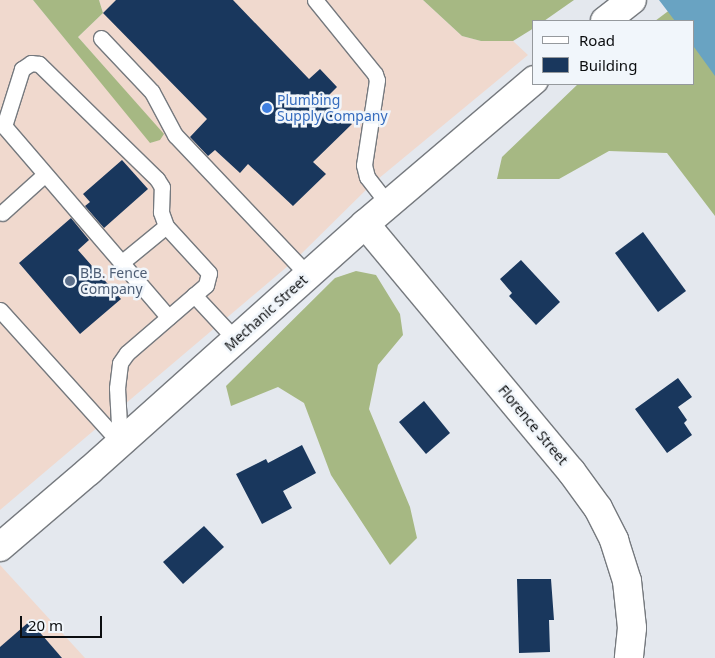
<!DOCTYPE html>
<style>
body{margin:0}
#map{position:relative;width:715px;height:658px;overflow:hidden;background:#e4e8ee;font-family:"Noto Sans",sans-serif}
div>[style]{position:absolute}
.commercial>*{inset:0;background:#f0d9ce}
.forest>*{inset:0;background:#a6b883}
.water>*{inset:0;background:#69a3c2}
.building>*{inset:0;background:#19375d}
.roads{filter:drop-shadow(1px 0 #75797e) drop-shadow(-1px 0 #75797e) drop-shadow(0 1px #75797e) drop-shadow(0 -1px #75797e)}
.lane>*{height:15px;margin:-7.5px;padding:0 7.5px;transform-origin:7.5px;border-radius:7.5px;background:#fff}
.street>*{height:28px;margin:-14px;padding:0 14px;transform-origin:14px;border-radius:14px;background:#fff}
.secondary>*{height:28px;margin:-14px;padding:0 14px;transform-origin:14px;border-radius:14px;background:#fff}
.dots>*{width:14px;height:14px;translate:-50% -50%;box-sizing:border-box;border:2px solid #f1f6fb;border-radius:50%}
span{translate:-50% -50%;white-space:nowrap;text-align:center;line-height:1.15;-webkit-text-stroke:5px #f1f6fb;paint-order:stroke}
.shop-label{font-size:14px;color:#366cbe}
.left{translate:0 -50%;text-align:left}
.service-label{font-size:14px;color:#4e5e75}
.street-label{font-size:14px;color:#0b0d0f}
.legend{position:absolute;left:532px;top:20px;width:162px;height:65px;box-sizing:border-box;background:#f1f6fb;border:1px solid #95999d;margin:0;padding:6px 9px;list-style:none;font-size:15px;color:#0b0d0f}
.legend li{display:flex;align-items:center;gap:10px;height:25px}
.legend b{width:25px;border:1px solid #95999d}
.scale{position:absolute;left:20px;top:616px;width:82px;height:22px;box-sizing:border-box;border:2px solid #0b0d0f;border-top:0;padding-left:6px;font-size:15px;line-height:18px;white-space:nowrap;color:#0b0d0f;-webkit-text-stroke:4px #f1f6fb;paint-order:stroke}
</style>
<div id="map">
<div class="commercial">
<div style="clip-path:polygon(0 0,33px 0,151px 143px,163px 134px,78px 37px,103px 13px,99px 0,423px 0,462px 36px,481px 41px,513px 41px,528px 55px,372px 184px,295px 260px,0 510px)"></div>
<div style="clip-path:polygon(0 565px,85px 658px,0 658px)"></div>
</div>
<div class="forest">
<div style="clip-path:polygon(33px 0,99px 0,103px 13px,78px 37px,164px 134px,160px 140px,150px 143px)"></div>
<div style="clip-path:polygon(423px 0,574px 0,544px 21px,534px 21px,534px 28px,513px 41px,481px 41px,462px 36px)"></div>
<div style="clip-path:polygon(683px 0,715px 0,715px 216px,667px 153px,609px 151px,559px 179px,497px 179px,502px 157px,578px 84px,694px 84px,694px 21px,655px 21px)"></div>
<div style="clip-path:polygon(356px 271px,376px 275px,400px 314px,403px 335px,378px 365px,369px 409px,410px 507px,417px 538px,390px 565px,331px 475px,304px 403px,278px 387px,231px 406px,226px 386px,335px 278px)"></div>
</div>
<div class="water">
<div style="clip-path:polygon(659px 0,715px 0,715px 76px,694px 47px,694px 21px,675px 21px)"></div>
</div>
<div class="building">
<div style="clip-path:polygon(116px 0,233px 0,309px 79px,320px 69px,337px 87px,326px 98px,352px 124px,313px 162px,326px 174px,293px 206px,248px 164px,240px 173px,215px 150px,208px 156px,190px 137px,207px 119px,103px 13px)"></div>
<div style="clip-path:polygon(122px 160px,148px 189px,104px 228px,85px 206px,90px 202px,83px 194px)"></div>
<div style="clip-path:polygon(71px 218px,89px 240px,78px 250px,121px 299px,80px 334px,19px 263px)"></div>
<div style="clip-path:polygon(643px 232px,686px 291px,658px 312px,615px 253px)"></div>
<div style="clip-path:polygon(521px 260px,560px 302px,536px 325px,509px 296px,512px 293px,500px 279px)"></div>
<div style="clip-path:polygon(678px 378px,692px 397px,678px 407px,687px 420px,684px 423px,692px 435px,667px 453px,635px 409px)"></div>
<div style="clip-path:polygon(424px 401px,450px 433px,426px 454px,399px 422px)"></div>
<div style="clip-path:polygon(302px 445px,316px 473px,283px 491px,292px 508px,262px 524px,236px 474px,266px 459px,268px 463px)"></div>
<div style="clip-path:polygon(204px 526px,224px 547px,183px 584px,163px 562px)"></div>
<div style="clip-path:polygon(517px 579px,551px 579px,554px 620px,549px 620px,550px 652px,519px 653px)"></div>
<div style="clip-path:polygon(30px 621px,62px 658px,0 658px,0 647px)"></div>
</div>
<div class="roads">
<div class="lane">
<div style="left:315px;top:0;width:95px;rotate:51deg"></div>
<div style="left:375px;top:74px;width:6px;rotate:72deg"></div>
<div style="left:377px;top:80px;width:86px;rotate:98.7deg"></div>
<div style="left:364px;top:165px;width:12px;rotate:76deg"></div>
<div style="left:367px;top:177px;width:34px;rotate:52deg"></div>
<div style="left:101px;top:38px;width:74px;rotate:46.6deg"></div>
<div style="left:152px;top:92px;width:49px;rotate:61.9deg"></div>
<div style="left:175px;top:135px;width:193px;rotate:46.5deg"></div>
<div style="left:2px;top:213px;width:57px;rotate:-42.1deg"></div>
<div style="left:121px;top:263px;width:58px;rotate:-39.4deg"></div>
<div style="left:194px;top:295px;width:62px;rotate:47deg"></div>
<div style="left:0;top:310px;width:179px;rotate:47.9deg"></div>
<div style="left:120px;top:443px;width:55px;rotate:-93.1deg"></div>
<div style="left:117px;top:388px;width:25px;rotate:-83deg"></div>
<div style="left:120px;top:363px;width:12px;rotate:-55deg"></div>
<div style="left:127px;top:353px;width:104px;rotate:-40.7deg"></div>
<div style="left:206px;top:285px;width:12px;rotate:-76deg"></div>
<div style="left:209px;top:273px;width:64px;rotate:-132.5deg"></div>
<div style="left:166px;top:226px;width:15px;rotate:-110deg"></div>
<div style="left:161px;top:212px;width:25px;rotate:-88deg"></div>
<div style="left:162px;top:187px;width:9px;rotate:-122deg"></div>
<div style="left:157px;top:179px;width:165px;rotate:-135.7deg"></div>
<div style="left:39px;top:64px;width:8px;rotate:-173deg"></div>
<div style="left:31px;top:63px;width:11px;rotate:146deg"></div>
<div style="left:22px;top:69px;width:60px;rotate:107.5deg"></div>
<div style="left:4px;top:126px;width:252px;rotate:49.3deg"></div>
</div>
<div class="street">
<div style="left:365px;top:224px;width:322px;rotate:50.2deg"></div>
<div style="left:571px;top:471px;width:46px;rotate:53.9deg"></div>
<div style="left:598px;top:508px;width:36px;rotate:63deg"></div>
<div style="left:614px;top:540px;width:43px;rotate:72.4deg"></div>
<div style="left:627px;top:581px;width:47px;rotate:83.9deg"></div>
<div style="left:632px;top:628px;width:30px;rotate:96deg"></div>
</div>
<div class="secondary">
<div style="left:605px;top:21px;width:34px;rotate:-38deg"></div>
<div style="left:0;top:547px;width:117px;rotate:-40.5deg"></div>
<div style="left:89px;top:471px;width:370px;rotate:-41.8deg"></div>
<div style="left:365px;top:224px;width:222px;rotate:-40.4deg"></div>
</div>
</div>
<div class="dots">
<div style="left:267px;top:108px;background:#3f7fe0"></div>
<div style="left:70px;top:281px;background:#5c6f8a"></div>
</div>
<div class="shop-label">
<span class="left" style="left:277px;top:108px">Plumbing<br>Supply Company</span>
</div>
<div class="service-label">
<span class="left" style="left:80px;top:281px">B.B. Fence<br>Company</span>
</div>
<div class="street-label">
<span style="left:266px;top:313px;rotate:-42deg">Mechanic Street</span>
<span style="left:533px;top:425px;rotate:50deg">Florence Street</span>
</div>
<ul class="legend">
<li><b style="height:6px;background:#fff"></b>Road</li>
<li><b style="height:14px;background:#19375d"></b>Building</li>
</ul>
<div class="scale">20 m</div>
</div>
